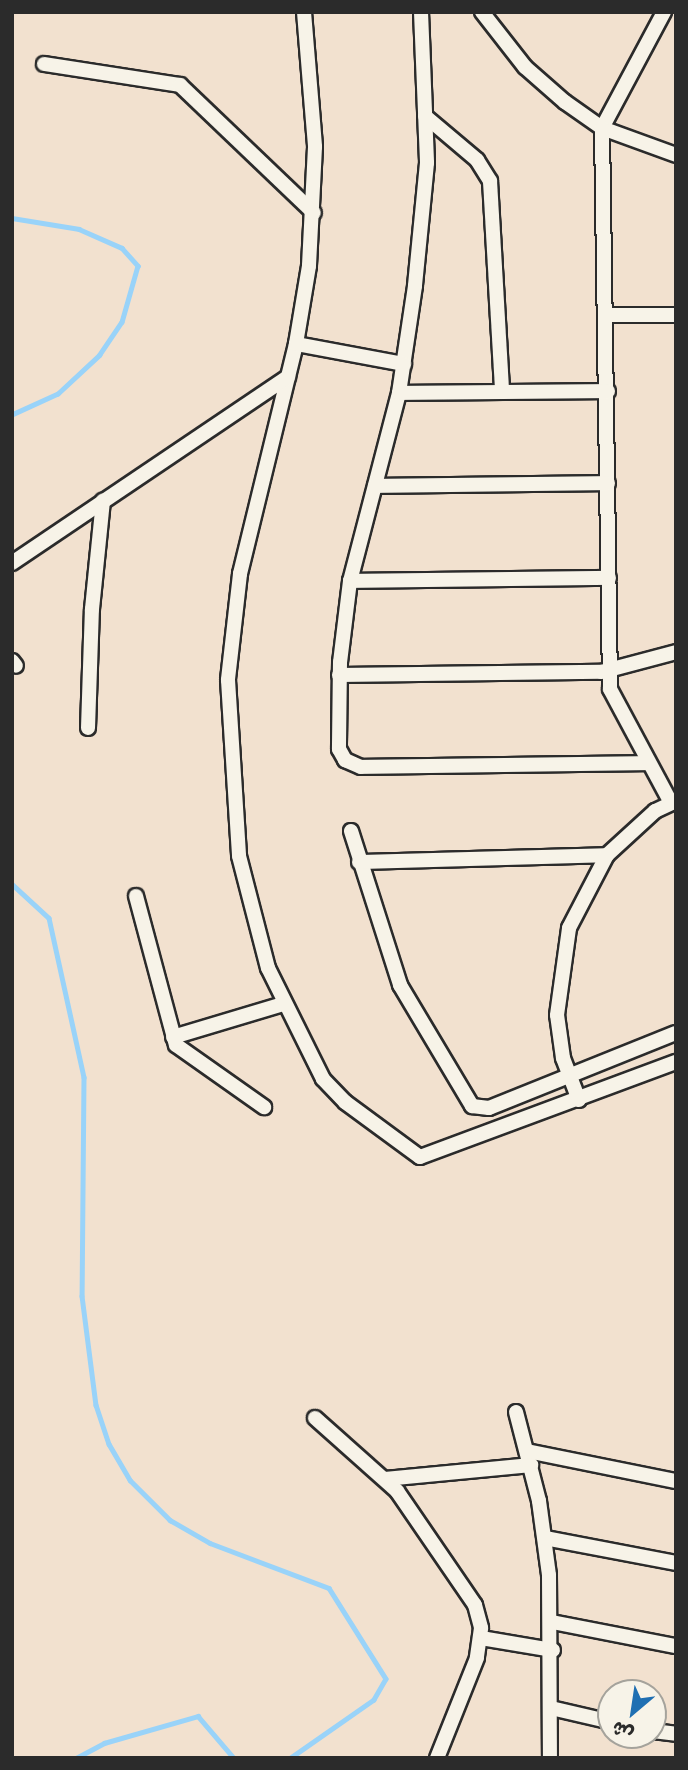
<!DOCTYPE html>
<meta charset="utf-8">
<style>
body{margin:0}
#map{position:relative;width:688px;height:1770px;overflow:hidden;background:#f2e1cf;font-family:"Shantell Sans","Playpen Sans Arabic",sans-serif}
div>[style]{position:absolute}
.stream>*{height:4.5px;margin:-2.25px;padding:0 2.25px;transform-origin:2.25px;border-radius:2.25px;background:#99d3f9}
.roads{filter:drop-shadow(2px 0 #2b2b2b) drop-shadow(-2px 0 #2b2b2b) drop-shadow(0 2px #2b2b2b) drop-shadow(0 -2px #2b2b2b)}
.street>*{height:14px;margin:-7px;padding:0 7px;transform-origin:7px;border-radius:7px;background:#f7f3e8}
span{translate:-50% -50%;white-space:nowrap;text-align:center;line-height:1.15;-webkit-text-stroke:5px #f7f3e8;paint-order:stroke}
.frame{position:absolute;inset:0;border:14px solid #2b2b2b;pointer-events:none}
.north{position:absolute;left:597px;top:1679px;width:70px;height:70px;box-sizing:border-box;background:#f7f3e8;border:2px solid #a5a39c;border-radius:50%;rotate:209deg;font-size:19px;font-weight:700;line-height:28px;text-align:center;color:#2b2b2b}
.north::after{content:'';display:block;margin:auto;width:24px;height:32px;background:#1f6fb2;clip-path:polygon(50% 0,100% 100%,50% 72%,0 100%)}
</style>
<div id="map">
<div class="stream">
<div style="left:12px;top:218px;width:68px;rotate:9.3deg"></div>
<div style="left:79px;top:229px;width:47px;rotate:23.8deg"></div>
<div style="left:122px;top:248px;width:24px;rotate:48deg"></div>
<div style="left:138px;top:266px;width:58px;rotate:105.9deg"></div>
<div style="left:122px;top:322px;width:40px;rotate:124deg"></div>
<div style="left:100px;top:355px;width:57px;rotate:137.1deg"></div>
<div style="left:58px;top:394px;width:51px;rotate:155.5deg"></div>
<div style="left:12px;top:884px;width:50px;rotate:42.6deg"></div>
<div style="left:49px;top:918px;width:163px;rotate:77.6deg"></div>
<div style="left:84px;top:1077px;width:219px;rotate:90.5deg"></div>
<div style="left:82px;top:1296px;width:110px;rotate:82.7deg"></div>
<div style="left:96px;top:1405px;width:41px;rotate:71.6deg"></div>
<div style="left:109px;top:1444px;width:42px;rotate:59.7deg"></div>
<div style="left:130px;top:1480px;width:57px;rotate:45deg"></div>
<div style="left:170px;top:1520px;width:46px;rotate:29.9deg"></div>
<div style="left:210px;top:1543px;width:127px;rotate:20.7deg"></div>
<div style="left:329px;top:1588px;width:107px;rotate:57.9deg"></div>
<div style="left:386px;top:1679px;width:24px;rotate:120deg"></div>
<div style="left:374px;top:1700px;width:101px;rotate:145.1deg"></div>
<div style="left:76px;top:1758px;width:32px;rotate:-28deg"></div>
<div style="left:104px;top:1743px;width:98px;rotate:-16deg"></div>
<div style="left:198px;top:1716px;width:55px;rotate:49.4deg"></div>
</div>
<div class="roads">
<div class="street">
<div style="left:304px;top:12px;width:135px;rotate:85.3deg"></div>
<div style="left:315px;top:147px;width:119px;rotate:92.9deg"></div>
<div style="left:309px;top:266px;width:79px;rotate:99.5deg"></div>
<div style="left:296px;top:344px;width:237px;rotate:103.7deg"></div>
<div style="left:240px;top:574px;width:107px;rotate:96.5deg"></div>
<div style="left:228px;top:680px;width:176px;rotate:86.4deg"></div>
<div style="left:239px;top:856px;width:116px;rotate:75.5deg"></div>
<div style="left:268px;top:968px;width:124px;rotate:63.6deg"></div>
<div style="left:323px;top:1079px;width:32px;rotate:46deg"></div>
<div style="left:345px;top:1102px;width:93px;rotate:36.3deg"></div>
<div style="left:420px;top:1157px;width:273px;rotate:-20.4deg"></div>
<div style="left:421px;top:12px;width:151px;rotate:87.7deg"></div>
<div style="left:427px;top:163px;width:124px;rotate:95.6deg"></div>
<div style="left:415px;top:286px;width:108px;rotate:98.5deg"></div>
<div style="left:399px;top:393px;width:194px;rotate:104.6deg"></div>
<div style="left:350px;top:581px;width:82px;rotate:97deg"></div>
<div style="left:340px;top:662px;width:87px;rotate:90.7deg"></div>
<div style="left:339px;top:749px;width:13px;rotate:61deg"></div>
<div style="left:345px;top:760px;width:17px;rotate:24deg"></div>
<div style="left:361px;top:767px;width:287px;rotate:-0.8deg"></div>
<div style="left:482px;top:12px;width:70px;rotate:52deg"></div>
<div style="left:525px;top:67px;width:53px;rotate:41.2deg"></div>
<div style="left:565px;top:102px;width:45px;rotate:35.1deg"></div>
<div style="left:602px;top:128px;width:79px;rotate:20deg"></div>
<div style="left:664px;top:12px;width:132px;rotate:118.1deg"></div>
<div style="left:602px;top:128px;width:561px;rotate:89.18deg"></div>
<div style="left:610px;top:689px;width:129px;rotate:61.8deg"></div>
<div style="left:44px;top:64px;width:138px;rotate:8.8deg"></div>
<div style="left:180px;top:85px;width:185px;rotate:43.7deg"></div>
<div style="left:425px;top:116px;width:68px;rotate:40.2deg"></div>
<div style="left:477px;top:160px;width:25px;rotate:58deg"></div>
<div style="left:490px;top:181px;width:211px;rotate:86.7deg"></div>
<div style="left:608px;top:315px;width:68px"></div>
<div style="left:296px;top:344px;width:110px;rotate:10.5deg"></div>
<div style="left:399px;top:393px;width:209px;rotate:-0.5deg"></div>
<div style="left:375px;top:486px;width:233px;rotate:-0.7deg"></div>
<div style="left:12px;top:563px;width:333px;rotate:-34deg"></div>
<div style="left:350px;top:581px;width:259px;rotate:-0.7deg"></div>
<div style="left:12px;top:661px;width:6px;rotate:51deg"></div>
<div style="left:339px;top:675px;width:262px;rotate:-0.7deg"></div>
<div style="left:601px;top:672px;width:78px;rotate:-14.9deg"></div>
<div style="left:88px;top:728px;width:119px;rotate:-88.1deg"></div>
<div style="left:92px;top:609px;width:109px;rotate:-84.2deg"></div>
<div style="left:351px;top:831px;width:162px;rotate:72.3deg"></div>
<div style="left:400px;top:985px;width:141px;rotate:59.2deg"></div>
<div style="left:472px;top:1106px;width:17px;rotate:7deg"></div>
<div style="left:489px;top:1108px;width:201px;rotate:-21.9deg"></div>
<div style="left:359px;top:862px;width:248px;rotate:-1.6deg"></div>
<div style="left:136px;top:896px;width:154px;rotate:75deg"></div>
<div style="left:176px;top:1045px;width:108px;rotate:35.2deg"></div>
<div style="left:173px;top:1037px;width:115px;rotate:-16.7deg"></div>
<div style="left:579px;top:1100px;width:45px;rotate:-110.9deg"></div>
<div style="left:563px;top:1058px;width:43px;rotate:-97.9deg"></div>
<div style="left:557px;top:1015px;width:88px;rotate:-82.1deg"></div>
<div style="left:569px;top:928px;width:82px;rotate:-62.5deg"></div>
<div style="left:607px;top:855px;width:65px;rotate:-42.5deg"></div>
<div style="left:655px;top:811px;width:23px;rotate:-25deg"></div>
<div style="left:516px;top:1412px;width:92px;rotate:75.5deg"></div>
<div style="left:539px;top:1501px;width:75px;rotate:82.3deg"></div>
<div style="left:549px;top:1575px;width:183px;rotate:89.7deg"></div>
<div style="left:315px;top:1418px;width:110px;rotate:41.7deg"></div>
<div style="left:397px;top:1491px;width:138px;rotate:55.6deg"></div>
<div style="left:475px;top:1605px;width:24px;rotate:75deg"></div>
<div style="left:481px;top:1628px;width:30px;rotate:98deg"></div>
<div style="left:477px;top:1658px;width:108px;rotate:111.8deg"></div>
<div style="left:527px;top:1451px;width:152px;rotate:11.4deg"></div>
<div style="left:385px;top:1479px;width:147px;rotate:-5.5deg"></div>
<div style="left:545px;top:1538px;width:133px;rotate:10.8deg"></div>
<div style="left:552px;top:1622px;width:126px;rotate:11deg"></div>
<div style="left:481px;top:1638px;width:73px;rotate:9.5deg"></div>
<div style="left:551px;top:1708px;width:62px;rotate:13.1deg"></div>
<div style="left:653px;top:1731px;width:23px;rotate:7deg"></div>
</div>
</div>
<div class="frame"></div>
<div class="north">ش</div>
</div>
